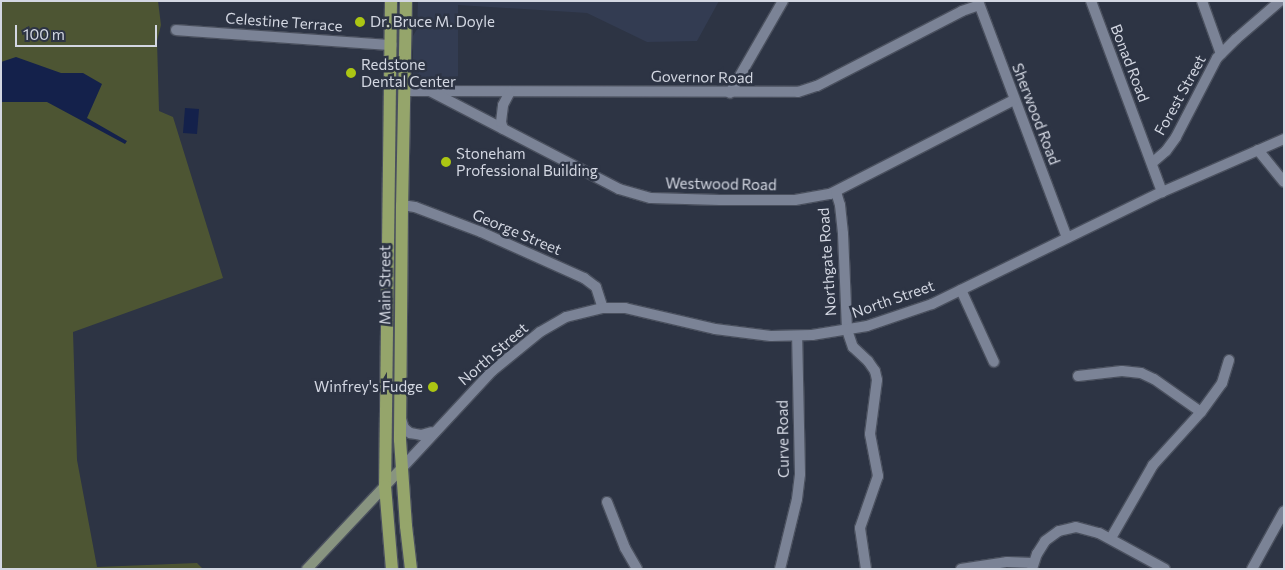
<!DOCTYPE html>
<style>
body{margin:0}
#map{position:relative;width:1285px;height:570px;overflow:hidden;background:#2d3444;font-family:Commissioner,sans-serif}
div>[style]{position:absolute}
.built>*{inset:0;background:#333c52}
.green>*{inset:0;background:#4d5533}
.water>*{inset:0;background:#14214b}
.roads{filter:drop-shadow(1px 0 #4a505e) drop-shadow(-1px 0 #4a505e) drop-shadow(0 1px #4a505e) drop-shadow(0 -1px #4a505e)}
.minor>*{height:10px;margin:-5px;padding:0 5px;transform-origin:5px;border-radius:5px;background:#7b8396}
.tertiary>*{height:10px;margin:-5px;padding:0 5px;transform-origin:5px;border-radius:5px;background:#7b8396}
.secondary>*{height:10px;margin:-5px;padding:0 5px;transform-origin:5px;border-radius:5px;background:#889480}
.primary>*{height:12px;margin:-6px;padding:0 6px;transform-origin:6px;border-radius:6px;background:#95a56b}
.dots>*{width:14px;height:14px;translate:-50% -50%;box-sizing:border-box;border:2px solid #2d3444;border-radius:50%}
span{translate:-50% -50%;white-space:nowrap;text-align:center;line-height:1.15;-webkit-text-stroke:5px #2d3444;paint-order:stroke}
.street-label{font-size:15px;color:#d3d7e2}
.poi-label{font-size:15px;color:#d3d7e2}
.left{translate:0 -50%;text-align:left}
.right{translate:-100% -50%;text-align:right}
.frame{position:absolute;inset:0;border:2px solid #d3d7e2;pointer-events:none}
.scale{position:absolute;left:15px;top:25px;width:142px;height:22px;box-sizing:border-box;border:2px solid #d3d7e2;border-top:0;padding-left:6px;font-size:15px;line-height:18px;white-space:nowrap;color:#d3d7e2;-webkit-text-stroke:4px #2d3444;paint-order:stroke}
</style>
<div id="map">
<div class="built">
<div style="clip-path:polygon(418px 1px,719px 1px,697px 41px,647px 42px,587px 13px,458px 5px,458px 78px,437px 80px,416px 79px,413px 75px,413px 36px,417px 29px)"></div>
</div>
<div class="green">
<div style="clip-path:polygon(1px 1px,158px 1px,161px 25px,157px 41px,159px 111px,173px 117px,223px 278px,73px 332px,77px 460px,97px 567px,197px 563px,203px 569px,1px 569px)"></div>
</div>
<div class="water">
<div style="clip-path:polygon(16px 57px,61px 73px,83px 73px,102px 84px,87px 118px,127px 141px,125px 144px,47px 102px,1px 102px,1px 62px)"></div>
<div style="clip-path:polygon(185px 108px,199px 109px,197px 134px,183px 133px)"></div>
</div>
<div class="roads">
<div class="minor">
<div style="left:978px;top:1px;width:253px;rotate:69.4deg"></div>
<div style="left:1091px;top:1px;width:204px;rotate:69.6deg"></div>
<div style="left:1202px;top:1px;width:56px;rotate:70.3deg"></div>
<div style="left:176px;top:30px;width:216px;rotate:4deg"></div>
<div style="left:404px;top:91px;width:394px;rotate:0.1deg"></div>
<div style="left:798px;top:92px;width:20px;rotate:-18deg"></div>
<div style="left:817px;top:86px;width:163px;rotate:-27.3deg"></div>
<div style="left:962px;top:11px;width:18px;rotate:-19deg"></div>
<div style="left:430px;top:91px;width:213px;rotate:27.4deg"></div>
<div style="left:619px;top:189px;width:33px;rotate:16deg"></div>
<div style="left:651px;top:198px;width:69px;rotate:1.7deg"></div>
<div style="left:720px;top:200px;width:75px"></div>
<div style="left:795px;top:200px;width:36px;rotate:-10deg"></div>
<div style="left:830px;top:194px;width:207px;rotate:-27.1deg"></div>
<div style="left:730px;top:93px;width:106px;rotate:-60.1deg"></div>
<div style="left:503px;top:129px;width:7px;rotate:-106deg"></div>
<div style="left:501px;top:122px;width:17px;rotate:-83deg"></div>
<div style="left:503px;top:105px;width:15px;rotate:-62deg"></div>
<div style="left:1258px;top:150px;width:41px;rotate:50.9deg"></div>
<div style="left:1152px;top:163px;width:18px;rotate:-41deg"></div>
<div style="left:1166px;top:151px;width:17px;rotate:-54deg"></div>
<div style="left:1176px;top:137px;width:89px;rotate:-62.6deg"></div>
<div style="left:1217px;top:58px;width:27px;rotate:-45deg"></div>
<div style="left:1236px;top:39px;width:58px;rotate:-40.8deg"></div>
<div style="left:836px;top:192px;width:14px;rotate:73deg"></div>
<div style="left:840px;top:205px;width:29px;rotate:84deg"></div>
<div style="left:843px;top:234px;width:96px;rotate:87.6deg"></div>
<div style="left:847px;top:330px;width:18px;rotate:71deg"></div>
<div style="left:853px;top:347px;width:21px;rotate:43deg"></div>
<div style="left:868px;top:361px;width:12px;rotate:55deg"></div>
<div style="left:875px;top:371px;width:9px;rotate:77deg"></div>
<div style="left:877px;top:380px;width:54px;rotate:97.4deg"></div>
<div style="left:870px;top:434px;width:43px;rotate:79.2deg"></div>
<div style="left:878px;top:476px;width:55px;rotate:109.1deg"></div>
<div style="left:860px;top:528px;width:41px;rotate:81.7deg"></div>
<div style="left:961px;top:290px;width:79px;rotate:65.4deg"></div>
<div style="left:1078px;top:376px;width:44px;rotate:-6.5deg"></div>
<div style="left:1122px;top:371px;width:19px;rotate:6deg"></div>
<div style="left:1141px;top:373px;width:14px;rotate:25deg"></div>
<div style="left:1154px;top:379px;width:57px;rotate:35.1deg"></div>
<div style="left:1201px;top:412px;width:72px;rotate:132.2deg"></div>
<div style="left:1153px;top:465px;width:84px;rotate:119.9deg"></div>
<div style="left:1201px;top:412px;width:36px;rotate:-54deg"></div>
<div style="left:1222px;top:383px;width:24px;rotate:-73deg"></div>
<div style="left:607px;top:502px;width:49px;rotate:68.6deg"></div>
<div style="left:625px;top:548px;width:24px;rotate:60deg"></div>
<div style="left:780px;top:569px;width:72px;rotate:-76.3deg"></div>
<div style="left:797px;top:499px;width:25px;rotate:-83deg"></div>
<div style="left:800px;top:474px;width:138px;rotate:-91.2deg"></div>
<div style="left:961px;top:569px;width:47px;rotate:-8.7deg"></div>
<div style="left:1007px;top:562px;width:26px;rotate:2deg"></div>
<div style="left:1032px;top:569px;width:16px;rotate:-72deg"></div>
<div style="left:1037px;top:554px;width:15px;rotate:-58deg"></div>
<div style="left:1045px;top:541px;width:17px;rotate:-36deg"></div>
<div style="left:1059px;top:531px;width:17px;rotate:-13deg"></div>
<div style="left:1076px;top:527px;width:24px;rotate:15deg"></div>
<div style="left:1099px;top:533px;width:75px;rotate:28.6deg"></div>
<div style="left:1252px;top:569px;width:66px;rotate:-61.1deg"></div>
</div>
<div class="tertiary">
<div style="left:402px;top:205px;width:13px;rotate:9deg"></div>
<div style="left:415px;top:207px;width:71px;rotate:20.7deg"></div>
<div style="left:481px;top:232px;width:113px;rotate:24.1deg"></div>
<div style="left:584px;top:278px;width:15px;rotate:37deg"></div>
<div style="left:596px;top:287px;width:22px;rotate:72deg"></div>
<div style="left:401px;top:419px;width:9px;rotate:72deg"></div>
<div style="left:404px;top:428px;width:8px;rotate:40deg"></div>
<div style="left:410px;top:433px;width:11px;rotate:10deg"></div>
<div style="left:421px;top:435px;width:11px;rotate:-15deg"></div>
<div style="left:401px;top:469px;width:134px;rotate:-47.1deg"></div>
<div style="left:492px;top:371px;width:62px;rotate:-39.1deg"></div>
<div style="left:540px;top:332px;width:30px;rotate:-30deg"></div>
<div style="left:566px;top:317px;width:38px;rotate:-14deg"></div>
<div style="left:603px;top:308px;width:22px"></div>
<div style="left:625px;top:308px;width:92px;rotate:13.1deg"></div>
<div style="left:715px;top:329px;width:56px;rotate:7.1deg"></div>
<div style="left:771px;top:336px;width:41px;rotate:-1.4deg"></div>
<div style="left:812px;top:335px;width:56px;rotate:-9.3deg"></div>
<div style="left:867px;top:326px;width:69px;rotate:-18.7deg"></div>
<div style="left:932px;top:304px;width:256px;rotate:-26deg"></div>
<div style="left:1162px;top:192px;width:133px;rotate:-23.5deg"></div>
</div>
<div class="secondary">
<div style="left:307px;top:569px;width:137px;rotate:-46.8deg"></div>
</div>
<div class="primary">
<div style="left:391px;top:1px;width:485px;rotate:90.7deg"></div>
<div style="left:385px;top:486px;width:83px;rotate:85.2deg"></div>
<div style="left:406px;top:1px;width:204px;rotate:91.1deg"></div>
<div style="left:402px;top:205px;width:235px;rotate:90.5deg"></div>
<div style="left:400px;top:440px;width:86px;rotate:86deg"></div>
<div style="left:406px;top:526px;width:43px;rotate:83.4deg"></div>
</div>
</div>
<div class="dots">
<div style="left:360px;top:22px;background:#acc613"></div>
<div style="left:351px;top:73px;background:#acc613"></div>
<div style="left:446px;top:162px;background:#acc613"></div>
<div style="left:433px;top:387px;background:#acc613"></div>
</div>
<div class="street-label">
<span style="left:284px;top:22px;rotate:4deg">Celestine Terrace</span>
<span style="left:1130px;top:63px;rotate:69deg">Bonad Road</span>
<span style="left:702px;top:77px;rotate:1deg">Governor Road</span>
<span style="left:1180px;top:95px;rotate:-61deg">Forest Street</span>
<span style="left:1036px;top:114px;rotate:69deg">Sherwood Road</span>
<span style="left:721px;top:184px;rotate:1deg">Westwood Road</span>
<span style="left:517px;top:232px;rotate:23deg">George Street</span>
<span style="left:827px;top:262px;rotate:-94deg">Northgate Road</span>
<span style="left:385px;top:285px;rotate:-90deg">Main Street</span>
<span style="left:893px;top:299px;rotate:-19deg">North Street</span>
<span style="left:493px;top:354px;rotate:-41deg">North Street</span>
<span style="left:783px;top:439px;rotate:-91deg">Curve Road</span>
</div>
<div class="poi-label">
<span class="left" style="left:370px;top:22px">Dr. Bruce M. Doyle</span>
<span class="left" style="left:361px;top:73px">Redstone<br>Dental Center</span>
<span class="left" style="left:456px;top:162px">Stoneham<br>Professional Building</span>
<span class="right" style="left:423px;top:387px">Winfrey's Fudge</span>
</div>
<div class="frame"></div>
<div class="scale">100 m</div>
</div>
